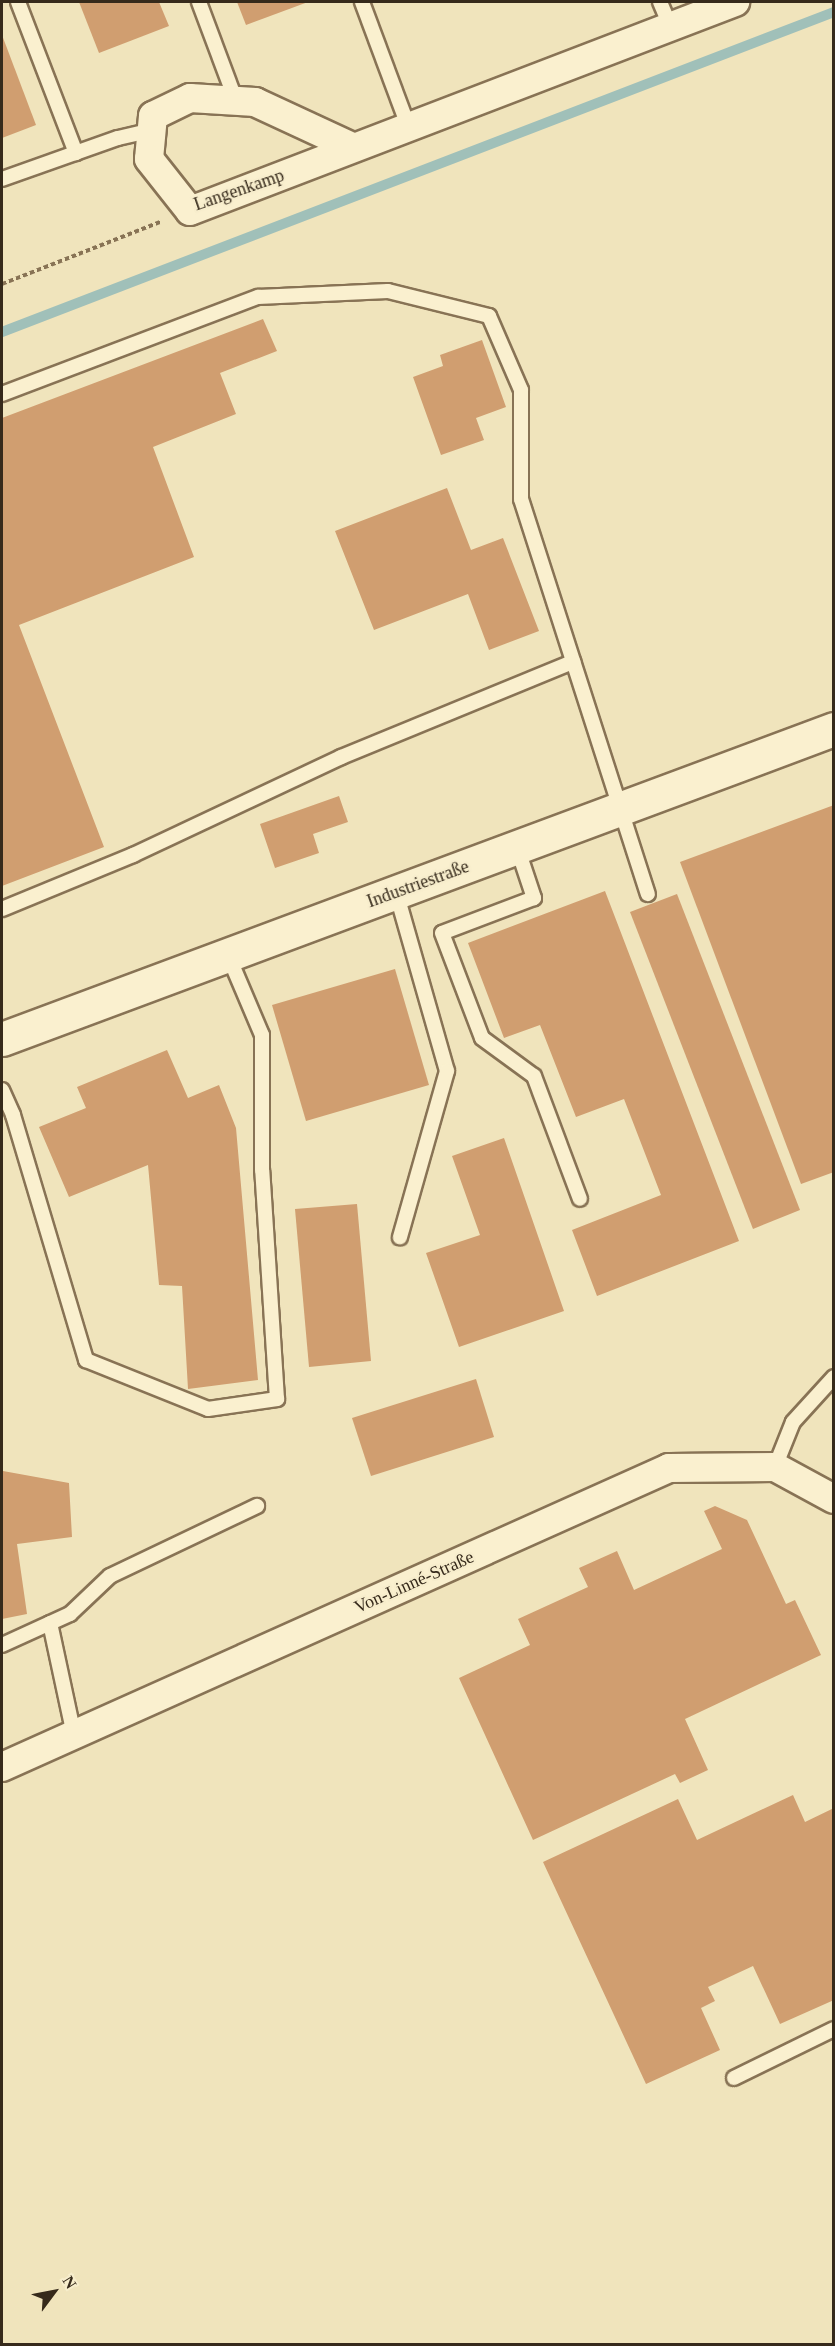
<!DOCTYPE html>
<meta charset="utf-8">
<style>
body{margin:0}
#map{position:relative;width:835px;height:2346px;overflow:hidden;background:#f0e4bc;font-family:Georgia,serif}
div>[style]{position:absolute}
.stream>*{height:10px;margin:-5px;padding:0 5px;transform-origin:5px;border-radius:5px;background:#a0c0b9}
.building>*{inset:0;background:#d09e70}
.path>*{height:4px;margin-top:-2px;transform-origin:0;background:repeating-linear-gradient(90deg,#887355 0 4.5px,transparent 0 7.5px)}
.roads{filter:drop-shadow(2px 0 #887355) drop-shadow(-2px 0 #887355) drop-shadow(0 2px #887355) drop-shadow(0 -2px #887355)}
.service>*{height:14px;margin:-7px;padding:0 7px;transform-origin:7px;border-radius:7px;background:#faf0cf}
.minor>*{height:28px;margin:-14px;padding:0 14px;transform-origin:14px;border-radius:14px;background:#faf0cf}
.tertiary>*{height:33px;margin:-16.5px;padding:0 16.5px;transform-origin:16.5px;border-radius:16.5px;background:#faf0cf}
span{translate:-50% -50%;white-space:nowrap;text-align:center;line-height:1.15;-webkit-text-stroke:4.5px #f7edcc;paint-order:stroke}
.street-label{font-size:18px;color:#362a1b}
.frame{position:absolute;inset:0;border:3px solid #362a1b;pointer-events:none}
.north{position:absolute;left:24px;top:2262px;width:60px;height:60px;-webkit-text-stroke:4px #f7edcc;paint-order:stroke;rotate:58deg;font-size:16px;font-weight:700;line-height:24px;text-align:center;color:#362a1b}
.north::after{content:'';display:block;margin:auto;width:21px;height:27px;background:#362a1b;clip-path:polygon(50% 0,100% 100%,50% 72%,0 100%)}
</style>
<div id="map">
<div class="stream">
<div style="left:2px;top:332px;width:891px;rotate:-21.04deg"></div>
</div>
<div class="building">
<div style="clip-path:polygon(79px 2px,159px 2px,169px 26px,99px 53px)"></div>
<div style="clip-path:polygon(237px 2px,308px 2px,246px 25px)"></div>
<div style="clip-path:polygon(2px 35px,36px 125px,2px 138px)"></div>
<div style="clip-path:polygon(263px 319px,277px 351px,220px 373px,236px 414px,153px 447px,194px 557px,19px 625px,104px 847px,2px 886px,2px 418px)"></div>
<div style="clip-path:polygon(482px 340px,506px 407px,476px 418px,484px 440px,441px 455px,413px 377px,443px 366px,440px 355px)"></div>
<div style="clip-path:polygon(447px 488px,471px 550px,503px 538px,539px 631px,489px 650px,468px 594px,374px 630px,335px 531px)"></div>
<div style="clip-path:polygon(339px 796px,348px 822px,313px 834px,319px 853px,275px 868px,260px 824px)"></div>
<div style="clip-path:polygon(834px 805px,834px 1172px,801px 1184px,680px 862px)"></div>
<div style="clip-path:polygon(605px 891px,739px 1241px,597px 1296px,572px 1230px,661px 1195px,624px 1099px,576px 1117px,540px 1025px,504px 1038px,468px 943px)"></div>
<div style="clip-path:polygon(677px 894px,800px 1210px,753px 1229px,630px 912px)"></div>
<div style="clip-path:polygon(395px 969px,429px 1085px,306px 1121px,272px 1005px)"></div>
<div style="clip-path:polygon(167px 1050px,188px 1098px,219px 1085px,236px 1128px,258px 1380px,188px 1389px,182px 1286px,159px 1285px,148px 1165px,69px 1197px,39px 1127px,86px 1108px,77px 1087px)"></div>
<div style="clip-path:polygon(504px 1138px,564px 1311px,459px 1347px,426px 1253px,480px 1235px,452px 1156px)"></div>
<div style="clip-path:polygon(357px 1204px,371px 1361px,309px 1367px,295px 1209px)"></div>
<div style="clip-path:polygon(476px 1379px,494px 1437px,371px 1476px,352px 1418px)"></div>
<div style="clip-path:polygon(3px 1471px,69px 1483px,72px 1537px,17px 1544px,27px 1614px,2px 1619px)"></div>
<div style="clip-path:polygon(715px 1506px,747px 1520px,786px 1604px,795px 1600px,821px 1655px,685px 1719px,708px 1770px,680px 1783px,675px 1774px,533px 1840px,459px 1678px,530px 1645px,518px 1619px,588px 1587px,579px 1568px,617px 1551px,634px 1590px,722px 1549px,704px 1511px)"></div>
<div style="clip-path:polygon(793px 1795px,805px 1822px,834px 1808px,834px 2000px,780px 2024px,753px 1966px,708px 1987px,715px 2001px,701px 2008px,720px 2050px,646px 2084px,543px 1862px,678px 1799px,697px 1840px)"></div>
</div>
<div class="path">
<div style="left:2px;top:284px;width:170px;rotate:-21.4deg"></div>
</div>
<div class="roads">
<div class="service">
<div style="left:18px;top:2px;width:162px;rotate:69deg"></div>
<div style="left:199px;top:2px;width:106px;rotate:69.5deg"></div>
<div style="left:362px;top:2px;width:132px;rotate:69.6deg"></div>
<div style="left:660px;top:2px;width:26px;rotate:67deg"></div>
<div style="left:2px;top:179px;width:123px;rotate:-19.5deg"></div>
<div style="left:118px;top:138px;width:35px;rotate:-13deg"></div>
<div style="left:2px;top:394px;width:274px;rotate:-20.8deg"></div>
<div style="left:258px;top:297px;width:130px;rotate:-2.6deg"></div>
<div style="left:388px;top:291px;width:104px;rotate:13.9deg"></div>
<div style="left:489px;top:316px;width:81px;rotate:66.6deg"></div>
<div style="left:521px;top:390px;width:109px;rotate:90deg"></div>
<div style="left:521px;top:499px;width:415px;rotate:72.2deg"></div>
<div style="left:517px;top:847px;width:54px;rotate:71.6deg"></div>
<div style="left:534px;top:898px;width:98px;rotate:159.2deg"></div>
<div style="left:442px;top:933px;width:112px;rotate:69.1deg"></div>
<div style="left:482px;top:1038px;width:64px;rotate:36.2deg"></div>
<div style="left:534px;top:1076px;width:131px;rotate:69.5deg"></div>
<div style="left:396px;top:892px;width:186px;rotate:74.1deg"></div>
<div style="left:447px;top:1071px;width:173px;rotate:105.8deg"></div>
<div style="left:2px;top:909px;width:142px;rotate:-22.4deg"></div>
<div style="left:133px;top:855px;width:230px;rotate:-25.2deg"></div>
<div style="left:341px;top:757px;width:251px;rotate:-22.3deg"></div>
<div style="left:2px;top:1090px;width:27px;rotate:66deg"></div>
<div style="left:13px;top:1115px;width:256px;rotate:73.4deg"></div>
<div style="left:86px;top:1360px;width:131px;rotate:21.9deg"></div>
<div style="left:208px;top:1409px;width:70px;rotate:-8.2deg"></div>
<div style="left:277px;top:1399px;width:229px;rotate:-93.7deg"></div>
<div style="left:262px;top:1170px;width:135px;rotate:-90deg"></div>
<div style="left:262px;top:1035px;width:87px;rotate:-113deg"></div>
<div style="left:775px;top:1467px;width:48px;rotate:-68.2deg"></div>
<div style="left:793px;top:1422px;width:61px;rotate:-47.7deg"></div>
<div style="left:50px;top:1623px;width:115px;rotate:77.9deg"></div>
<div style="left:2px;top:1645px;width:75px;rotate:-24.5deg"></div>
<div style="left:70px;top:1614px;width:55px;rotate:-43.5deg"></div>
<div style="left:110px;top:1576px;width:163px;rotate:-25.5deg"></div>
<div style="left:734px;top:2078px;width:111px;rotate:-26.1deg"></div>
</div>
<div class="minor">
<div style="left:352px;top:147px;width:107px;rotate:-155.1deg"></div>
<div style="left:255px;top:102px;width:65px;rotate:-176.5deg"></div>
<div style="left:190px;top:98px;width:41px;rotate:154.1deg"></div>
<div style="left:153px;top:116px;width:43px;rotate:95.3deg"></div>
<div style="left:149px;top:159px;width:66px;rotate:51.7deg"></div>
<div style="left:190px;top:211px;width:584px;rotate:-20.98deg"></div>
<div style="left:2px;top:1767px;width:731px;rotate:-24.15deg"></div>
<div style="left:669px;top:1468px;width:106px;rotate:-0.5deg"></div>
<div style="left:775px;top:1467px;width:67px;rotate:28.5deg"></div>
</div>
<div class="tertiary">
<div style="left:2px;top:1039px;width:888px;rotate:-20.44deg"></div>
</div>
</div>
<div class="street-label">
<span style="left:239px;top:190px;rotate:-19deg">Langenkamp</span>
<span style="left:418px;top:884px;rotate:-20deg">Industriestraße</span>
<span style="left:414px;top:1582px;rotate:-24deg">Von-Linné-Straße</span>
</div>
<div class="frame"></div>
<div class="north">N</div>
</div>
